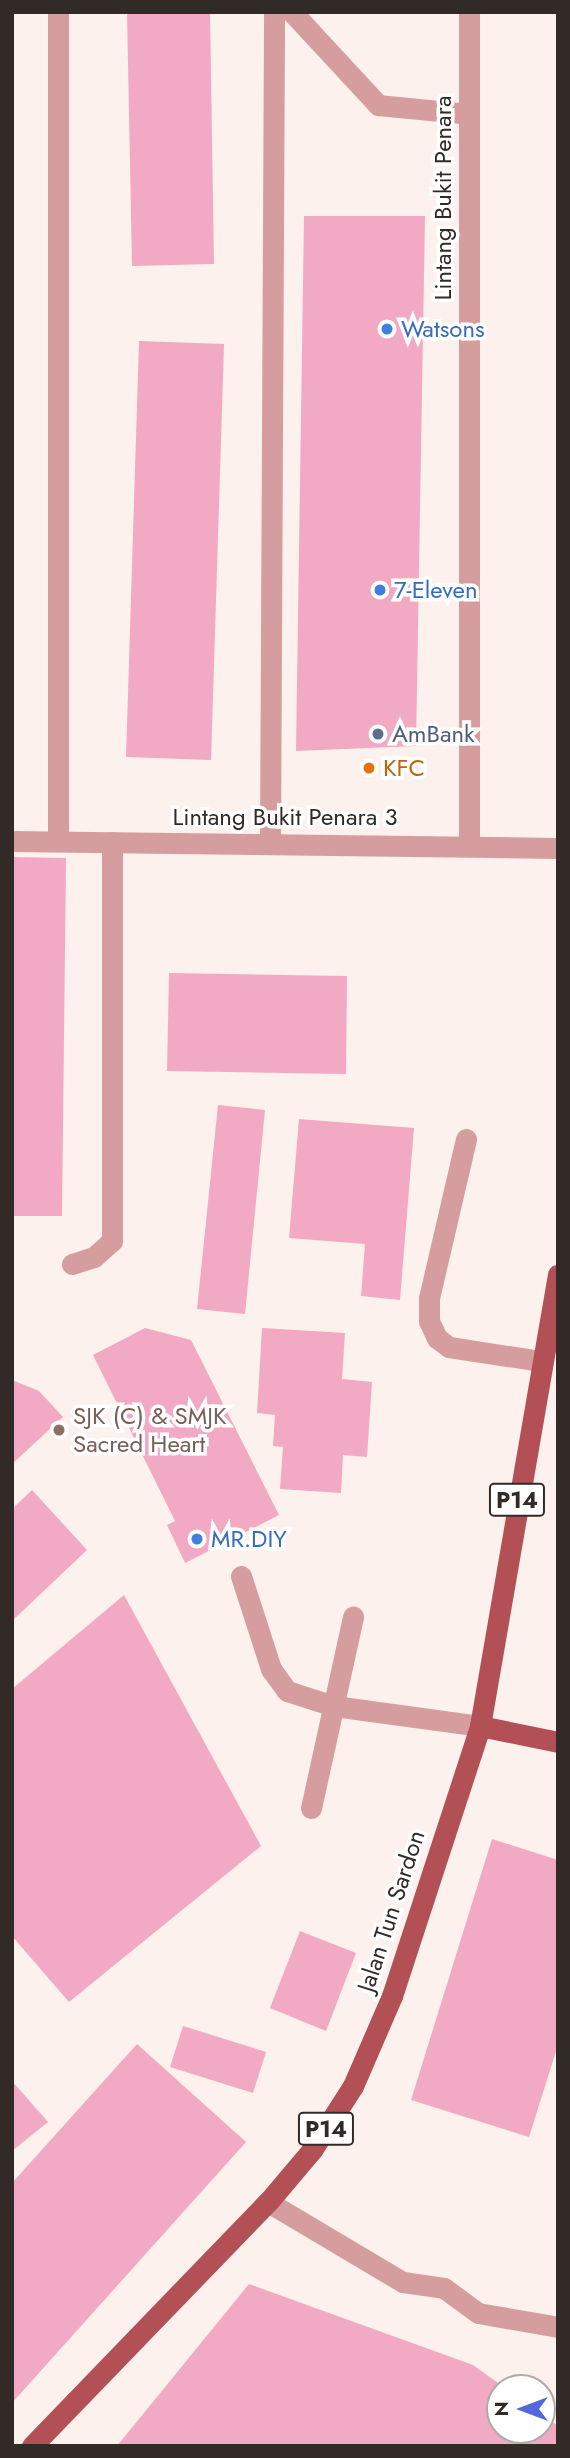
<!DOCTYPE html>
<style>
body{margin:0}
#map{position:relative;width:570px;height:2458px;overflow:hidden;background:#fcf1ec;font-family:Jost,sans-serif}
div>[style]{position:absolute}
.building>*{inset:0;background:#f2aac4}
.minor>*{height:21px;margin:-10.5px;padding:0 10.5px;transform-origin:10.5px;border-radius:10.5px;background:#d69d9e}
.major>*{height:21px;margin:-10.5px;padding:0 10.5px;transform-origin:10.5px;border-radius:10.5px;background:#b35056}
.dots>*{width:19px;height:19px;translate:-50% -50%;box-sizing:border-box;border:4px solid #fff;border-radius:50%}
span{translate:-50% -50%;white-space:nowrap;text-align:center;line-height:1.15;-webkit-text-stroke:7px #fff;paint-order:stroke}
.shield-label span{padding:2px 5px;background:#fff;border:2px solid;border-radius:5px;-webkit-text-stroke-width:0}
.shield-label{font-size:23px;color:#312a27;font-weight:700}
.street-label{font-size:24px;color:#312a27}
.shop-label{font-size:24px;color:#366cbe}
.left{translate:0 -50%;text-align:left}
.service-label{font-size:24px;color:#4e5e75}
.food-label{font-size:24px;color:#c56008}
.education-label{font-size:24px;color:#785e54}
.frame{position:absolute;inset:0;border:14px solid #312a27;pointer-events:none}
.north{position:absolute;left:486px;top:2374px;width:70px;height:70px;box-sizing:border-box;background:#fff;border:2px solid #adaaa9;border-radius:50%;rotate:270deg;font-size:19px;font-weight:700;line-height:28px;text-align:center;color:#312a27}
.north::after{content:'';display:block;margin:auto;width:24px;height:32px;background:#5268dd;clip-path:polygon(50% 0,100% 100%,50% 72%,0 100%)}
</style>
<div id="map">
<div class="building">
<div style="clip-path:polygon(127px 12px,210px 12px,214px 264px,132px 266px)"></div>
<div style="clip-path:polygon(304px 216px,425px 216px,416px 746px,296px 751px)"></div>
<div style="clip-path:polygon(139px 341px,224px 344px,211px 760px,126px 757px)"></div>
<div style="clip-path:polygon(12px 857px,66px 858px,62px 1216px,12px 1216px)"></div>
<div style="clip-path:polygon(169px 973px,347px 976px,346px 1074px,167px 1071px)"></div>
<div style="clip-path:polygon(218px 1105px,265px 1110px,245px 1314px,197px 1309px)"></div>
<div style="clip-path:polygon(299px 1119px,414px 1128px,400px 1300px,361px 1296px,365px 1244px,289px 1238px)"></div>
<div style="clip-path:polygon(145px 1328px,191px 1340px,279px 1515px,185px 1563px,167px 1525px,175px 1521px,93px 1355px)"></div>
<div style="clip-path:polygon(262px 1328px,345px 1333px,342px 1379px,372px 1382px,367px 1457px,343px 1455px,341px 1493px,280px 1489px,283px 1447px,273px 1446px,275px 1415px,257px 1413px)"></div>
<div style="clip-path:polygon(12px 1380px,39px 1391px,63px 1417px,12px 1464px)"></div>
<div style="clip-path:polygon(32px 1490px,87px 1550px,12px 1621px,12px 1509px)"></div>
<div style="clip-path:polygon(124px 1595px,261px 1846px,69px 2002px,12px 1936px,12px 1689px)"></div>
<div style="clip-path:polygon(492px 1839px,558px 1860px,558px 2045px,529px 2137px,411px 2100px)"></div>
<div style="clip-path:polygon(300px 1931px,356px 1953px,326px 2031px,270px 2008px)"></div>
<div style="clip-path:polygon(183px 2026px,266px 2052px,253px 2093px,170px 2067px)"></div>
<div style="clip-path:polygon(137px 2044px,246px 2142px,12px 2403px,12px 2183px)"></div>
<div style="clip-path:polygon(12px 2081px,48px 2122px,12px 2151px)"></div>
<div style="clip-path:polygon(249px 2284px,473px 2365px,505px 2388px,500px 2388px,500px 2430px,542px 2430px,542px 2414px,558px 2426px,558px 2446px,117px 2446px)"></div>
</div>
<div class="minor">
<div style="left:58px;top:12px;width:829px;rotate:90deg"></div>
<div style="left:292px;top:12px;width:127px;rotate:47.2deg"></div>
<div style="left:378px;top:105px;width:91px;rotate:5.6deg"></div>
<div style="left:469px;top:12px;width:833px;rotate:90deg"></div>
<div style="left:12px;top:841px;width:546px;rotate:0.73deg"></div>
<div style="left:270px;top:843px;width:831px;rotate:-89.72deg"></div>
<div style="left:466px;top:1139px;width:163px;rotate:103.1deg"></div>
<div style="left:429px;top:1298px;width:23px;rotate:90deg"></div>
<div style="left:429px;top:1321px;width:19px;rotate:65deg"></div>
<div style="left:437px;top:1338px;width:15px;rotate:37deg"></div>
<div style="left:449px;top:1347px;width:92px;rotate:8.7deg"></div>
<div style="left:72px;top:1264px;width:23px;rotate:-18deg"></div>
<div style="left:94px;top:1257px;width:24px;rotate:-42deg"></div>
<div style="left:112px;top:1241px;width:399px;rotate:-90deg"></div>
<div style="left:241px;top:1576px;width:98px;rotate:72.1deg"></div>
<div style="left:271px;top:1669px;width:27px;rotate:54deg"></div>
<div style="left:287px;top:1691px;width:49px;rotate:17.7deg"></div>
<div style="left:334px;top:1706px;width:147px;rotate:7.8deg"></div>
<div style="left:311px;top:1808px;width:196px;rotate:-77.6deg"></div>
<div style="left:268px;top:2202px;width:157px;rotate:30.7deg"></div>
<div style="left:403px;top:2282px;width:41px;rotate:8.3deg"></div>
<div style="left:444px;top:2288px;width:42px;rotate:36.3deg"></div>
<div style="left:478px;top:2313px;width:81px;rotate:9.9deg"></div>
</div>
<div class="major">
<div style="left:480px;top:1726px;width:80px;rotate:11.6deg"></div>
<div style="left:32px;top:2446px;width:339px;rotate:-46deg"></div>
<div style="left:268px;top:2202px;width:68px;rotate:-49.8deg"></div>
<div style="left:312px;top:2150px;width:76px;rotate:-57.4deg"></div>
<div style="left:353px;top:2086px;width:98px;rotate:-66.6deg"></div>
<div style="left:392px;top:1996px;width:284px;rotate:-71.9deg"></div>
<div style="left:480px;top:1726px;width:458px;rotate:-80.2deg"></div>
</div>
<div class="dots">
<div style="left:387px;top:329px;background:#3f7fe0"></div>
<div style="left:380px;top:590px;background:#3f7fe0"></div>
<div style="left:378px;top:734px;background:#5c6f8a"></div>
<div style="left:369px;top:768px;background:#e8710a"></div>
<div style="left:59px;top:1430px;background:#8d6e63"></div>
<div style="left:197px;top:1539px;background:#3f7fe0"></div>
</div>
<div class="shield-label">
<span style="left:517px;top:1500px">P14</span>
<span style="left:326px;top:2129px">P14</span>
</div>
<div class="street-label">
<span style="left:443px;top:198px;rotate:-90deg">Lintang Bukit Penara</span>
<span style="left:285px;top:817px">Lintang Bukit Penara 3</span>
<span style="left:391px;top:1911px;rotate:-72deg">Jalan Tun Sardon</span>
</div>
<div class="shop-label">
<span class="left" style="left:401px;top:329px">Watsons</span>
<span class="left" style="left:394px;top:590px">7-Eleven</span>
<span class="left" style="left:211px;top:1539px">MR.DIY</span>
</div>
<div class="service-label">
<span class="left" style="left:392px;top:734px">AmBank</span>
</div>
<div class="food-label">
<span class="left" style="left:383px;top:768px">KFC</span>
</div>
<div class="education-label">
<span class="left" style="left:73px;top:1430px">SJK (C) &amp; SMJK<br>Sacred Heart</span>
</div>
<div class="frame"></div>
<div class="north">N</div>
</div>
